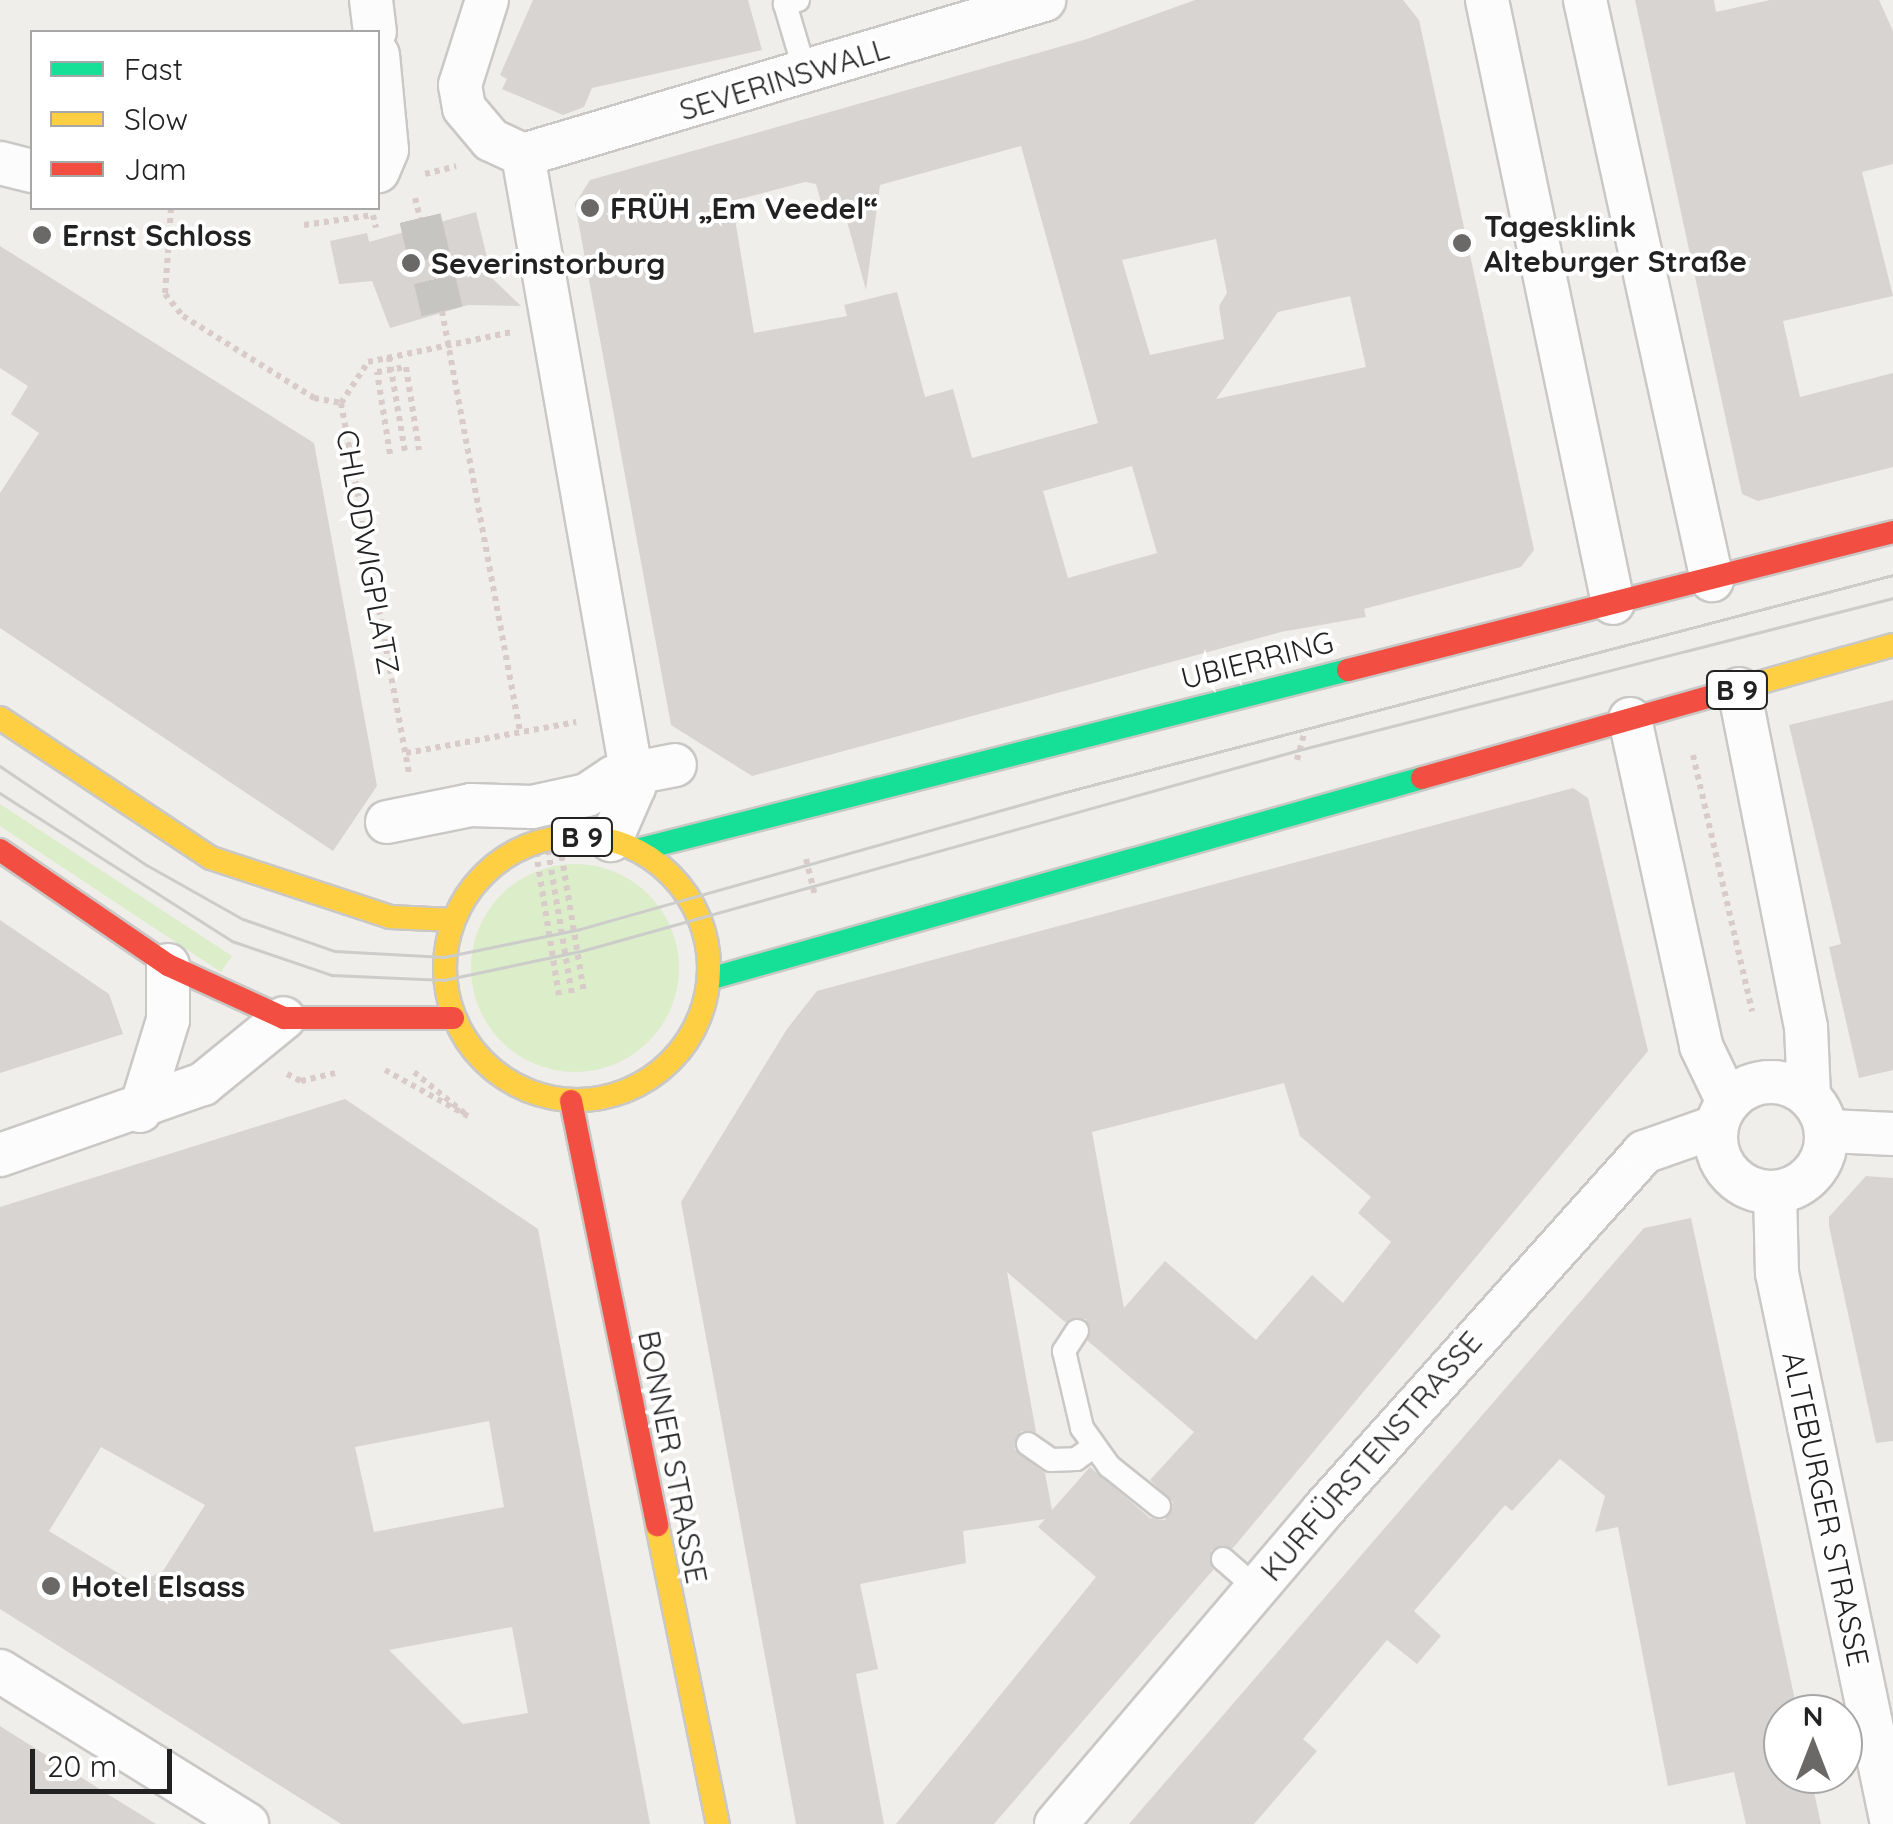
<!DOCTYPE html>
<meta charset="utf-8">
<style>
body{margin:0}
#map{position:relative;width:1893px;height:1824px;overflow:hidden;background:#f0eeea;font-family:Quicksand,sans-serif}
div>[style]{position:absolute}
.grass>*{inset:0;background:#dbedc9}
.round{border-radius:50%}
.building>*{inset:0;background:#d7d4d1}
.street-tunnel>*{height:42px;margin-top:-21px;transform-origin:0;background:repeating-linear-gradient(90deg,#c7c5c2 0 42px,transparent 0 63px)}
.path>*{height:6px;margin-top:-3px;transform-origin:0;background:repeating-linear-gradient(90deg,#d8cbc9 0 5px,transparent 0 10px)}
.roads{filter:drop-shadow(2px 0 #c9c8c6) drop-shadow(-2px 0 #c9c8c6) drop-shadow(0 2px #c9c8c6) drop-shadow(0 -2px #c9c8c6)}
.lane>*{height:22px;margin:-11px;padding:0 11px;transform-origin:11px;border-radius:11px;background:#fdfcfc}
.street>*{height:42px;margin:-21px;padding:0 21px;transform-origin:21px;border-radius:21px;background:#fdfcfc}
.street>.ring{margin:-21px;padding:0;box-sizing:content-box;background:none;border:42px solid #fdfcfc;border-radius:50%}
.fast>*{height:22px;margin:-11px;padding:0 11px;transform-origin:11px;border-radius:11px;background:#16e098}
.slow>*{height:22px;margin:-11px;padding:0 11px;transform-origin:11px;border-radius:11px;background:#ffcf43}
.slow>.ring{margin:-11px;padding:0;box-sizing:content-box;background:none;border:22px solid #ffcf43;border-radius:50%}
.jam>*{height:22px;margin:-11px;padding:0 11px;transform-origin:11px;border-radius:11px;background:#f24e42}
.tram>*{height:2.5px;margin:-1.25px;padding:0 1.25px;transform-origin:1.25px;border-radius:1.25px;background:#cccccb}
.dots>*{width:28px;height:28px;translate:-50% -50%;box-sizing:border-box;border:5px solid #fff;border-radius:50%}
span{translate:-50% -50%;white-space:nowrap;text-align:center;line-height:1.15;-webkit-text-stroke:8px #fff;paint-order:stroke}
.shield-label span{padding:2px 8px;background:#fff;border:2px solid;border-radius:8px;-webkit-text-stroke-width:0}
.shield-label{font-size:28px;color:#222;font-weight:700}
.street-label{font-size:30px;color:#222}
.poi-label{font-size:30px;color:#222;font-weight:700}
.left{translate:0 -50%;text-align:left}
.legend{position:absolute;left:30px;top:30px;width:350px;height:180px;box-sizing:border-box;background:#fff;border:2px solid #a7a7a7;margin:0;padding:12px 18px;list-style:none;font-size:30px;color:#222}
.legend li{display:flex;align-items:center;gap:20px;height:50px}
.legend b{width:50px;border:2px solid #a7a7a7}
.north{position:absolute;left:1763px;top:1694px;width:100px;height:100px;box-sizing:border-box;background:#fff;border:2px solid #a7a7a7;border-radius:50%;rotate:0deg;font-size:28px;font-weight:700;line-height:40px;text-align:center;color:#222}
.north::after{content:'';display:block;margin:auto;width:35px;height:45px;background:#6a6968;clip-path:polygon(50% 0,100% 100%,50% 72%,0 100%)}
.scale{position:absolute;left:30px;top:1749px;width:142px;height:45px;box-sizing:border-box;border:5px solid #222;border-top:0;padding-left:12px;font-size:30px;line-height:35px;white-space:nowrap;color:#222;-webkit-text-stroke:8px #fff;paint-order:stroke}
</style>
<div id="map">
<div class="grass">
<div style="clip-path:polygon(0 804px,232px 956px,221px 972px,0 826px)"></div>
<div class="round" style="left:471px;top:864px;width:208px;height:208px"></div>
</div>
<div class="building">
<div style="clip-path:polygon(533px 0,748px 0,762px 50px,592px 88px,584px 107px,563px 115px,502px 89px,507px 79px,500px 75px)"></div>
<div style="clip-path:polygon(evenodd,1195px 0,1403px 0,1419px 20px,1534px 550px,1521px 567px,1364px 609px,1366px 617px,1281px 632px,752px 776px,671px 725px,575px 204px,590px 180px,1087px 39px,1195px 0,1021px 146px,1098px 423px,972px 458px,953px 389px,925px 397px,897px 292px,844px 305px,847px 316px,754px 333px,732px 201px,805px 182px,816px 184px,821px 202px,840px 196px,866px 290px,880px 185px,1021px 146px,1195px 0,1216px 239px,1227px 293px,1219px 306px,1224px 339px,1150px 355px,1122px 260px,1216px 239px,1195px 0,1350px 296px,1366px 367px,1216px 399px,1278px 312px,1350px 296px,1195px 0,1132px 466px,1157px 553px,1068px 578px,1043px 491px,1132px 466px)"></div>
<div style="clip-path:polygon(1635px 0,1714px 0,1716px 12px,1770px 0,1879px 0,1893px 31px,1893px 164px,1862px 172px,1893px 296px,1783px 321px,1800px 397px,1893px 373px,1893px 467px,1758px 501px,1742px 494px)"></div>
<div style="clip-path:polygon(476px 212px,492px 278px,521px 306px,468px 305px,390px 328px,372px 281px,339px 284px,330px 241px,367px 233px,369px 242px)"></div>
<div style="clip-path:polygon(0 246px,314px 443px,377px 786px,333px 851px,0 628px,0 493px,39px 433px,11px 414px,28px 386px,0 368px)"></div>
<div style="clip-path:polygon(1893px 700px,1893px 1070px,1859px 1078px,1829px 947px,1841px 944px,1789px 725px)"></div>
<div style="clip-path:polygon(evenodd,1573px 788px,1588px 798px,1648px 1051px,1233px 1548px,1211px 1550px,1213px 1570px,994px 1824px,896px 1824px,1096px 1577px,1038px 1527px,1045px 1519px,963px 1531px,966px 1563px,860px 1584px,878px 1669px,856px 1674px,884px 1824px,796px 1824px,681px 1202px,787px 1029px,817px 991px,1573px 788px,1284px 1083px,1300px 1136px,1371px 1197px,1358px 1213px,1391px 1242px,1343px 1303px,1312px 1275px,1256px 1340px,1165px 1261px,1124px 1308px,1092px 1132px,1284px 1083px,1573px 788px,1007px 1272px,1065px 1322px,1086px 1319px,1088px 1341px,1194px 1432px,1150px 1480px,1173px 1502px,1165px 1520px,1150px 1518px,1090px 1467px,1052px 1510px,1045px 1473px,1014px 1449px,1021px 1431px,1036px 1432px,1007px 1272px)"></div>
<div style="clip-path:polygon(0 920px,109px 994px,123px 1034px,0 1073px)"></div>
<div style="clip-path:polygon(evenodd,345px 1099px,538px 1229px,650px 1824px,341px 1824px,0 1609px,0 1207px,345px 1099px,489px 1421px,504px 1507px,374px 1532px,355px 1447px,489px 1421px,345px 1099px,101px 1447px,205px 1505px,163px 1571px,136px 1584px,49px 1531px,101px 1447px,345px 1099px,512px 1627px,528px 1713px,463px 1724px,389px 1650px,512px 1627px)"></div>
<div style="clip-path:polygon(1866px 1176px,1893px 1178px,1893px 1441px,1876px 1443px,1829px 1226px,1829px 1217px)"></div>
<div style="clip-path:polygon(1691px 1218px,1798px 1714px,1783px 1714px,1783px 1774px,1810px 1774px,1821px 1824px,1746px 1824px,1734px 1772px,1668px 1786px,1618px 1527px,1595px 1532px,1605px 1496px,1560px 1459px,1512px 1511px,1505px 1505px,1414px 1611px,1441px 1636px,1417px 1664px,1387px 1640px,1303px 1739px,1317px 1751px,1254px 1824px,1129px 1824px,1644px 1228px)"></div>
<div style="clip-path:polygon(0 1726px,101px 1790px,156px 1824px,0 1824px)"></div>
</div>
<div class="street-tunnel">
<div style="left:420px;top:218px;width:96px;rotate:76.7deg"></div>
</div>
<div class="path">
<div style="left:425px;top:174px;width:32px;rotate:-14deg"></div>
<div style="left:415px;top:198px;width:21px;rotate:76deg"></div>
<div style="left:171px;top:208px;width:86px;rotate:94deg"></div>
<div style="left:165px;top:294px;width:28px;rotate:51deg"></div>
<div style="left:183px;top:316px;width:155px;rotate:32deg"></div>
<div style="left:314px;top:398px;width:27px;rotate:10deg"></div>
<div style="left:341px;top:403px;width:376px;rotate:79.6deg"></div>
<div style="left:304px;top:225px;width:70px;rotate:-8.2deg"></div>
<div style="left:373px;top:215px;width:13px;rotate:77deg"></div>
<div style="left:442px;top:311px;width:428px;rotate:79.5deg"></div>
<div style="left:389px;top:357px;width:96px;rotate:80.4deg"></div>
<div style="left:341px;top:403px;width:49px;rotate:-56.6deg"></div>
<div style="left:368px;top:362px;width:147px;rotate:-11.8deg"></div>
<div style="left:390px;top:454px;width:83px;rotate:-99deg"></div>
<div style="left:377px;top:372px;width:29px;rotate:-10deg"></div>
<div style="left:406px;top:367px;width:84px;rotate:81.1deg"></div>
<div style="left:406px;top:753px;width:173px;rotate:-10.3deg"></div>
<div style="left:1693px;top:755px;width:263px;rotate:77deg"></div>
<div style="left:1297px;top:760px;width:27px;rotate:-75deg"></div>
<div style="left:560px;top:846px;width:149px;rotate:80.7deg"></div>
<div style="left:548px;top:850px;width:147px;rotate:80.6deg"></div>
<div style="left:536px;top:852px;width:146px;rotate:80.9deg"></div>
<div style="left:806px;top:859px;width:37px;rotate:76deg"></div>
<div style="left:385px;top:1070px;width:95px;rotate:29deg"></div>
<div style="left:414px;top:1072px;width:70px;rotate:39.2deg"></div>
<div style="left:287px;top:1074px;width:16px;rotate:27deg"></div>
<div style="left:301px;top:1081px;width:36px;rotate:-13deg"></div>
</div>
<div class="roads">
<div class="lane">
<div style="left:798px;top:0;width:14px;rotate:163deg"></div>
<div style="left:785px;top:4px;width:74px;rotate:73.5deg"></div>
<div style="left:1077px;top:1331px;width:24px;rotate:123deg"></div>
<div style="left:1064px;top:1351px;width:79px;rotate:76.8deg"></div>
<div style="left:1082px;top:1428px;width:47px;rotate:54.6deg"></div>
<div style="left:1109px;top:1466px;width:64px;rotate:38.7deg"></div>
<div style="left:1028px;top:1444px;width:28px;rotate:35deg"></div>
<div style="left:1051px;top:1460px;width:25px;rotate:-2deg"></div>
<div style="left:1076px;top:1459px;width:16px;rotate:-35deg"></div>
<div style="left:1223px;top:1559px;width:43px;rotate:41.2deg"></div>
</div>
<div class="street">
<div style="left:371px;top:0;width:32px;rotate:83deg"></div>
<div style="left:487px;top:0;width:89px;rotate:107.6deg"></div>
<div style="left:460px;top:85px;width:23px;rotate:80deg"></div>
<div style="left:464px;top:108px;width:42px;rotate:49.8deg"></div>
<div style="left:491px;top:140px;width:35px;rotate:25deg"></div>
<div style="left:1487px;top:0;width:616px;rotate:78.2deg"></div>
<div style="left:1585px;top:0;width:594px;rotate:77.65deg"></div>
<div style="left:378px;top:55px;width:95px;rotate:84.6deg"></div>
<div style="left:387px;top:150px;width:23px;rotate:113deg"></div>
<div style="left:523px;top:155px;width:642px;rotate:80.04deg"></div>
<div style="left:634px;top:787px;width:58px;rotate:113.5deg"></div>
<div style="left:523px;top:155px;width:544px;rotate:-16.57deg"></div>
<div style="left:0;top:163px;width:33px;rotate:14deg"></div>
<div style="left:1739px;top:689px;width:345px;rotate:78.8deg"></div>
<div style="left:1806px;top:1027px;width:70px;rotate:87.5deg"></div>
<div style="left:1630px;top:719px;width:335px;rotate:77.7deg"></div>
<div style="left:1701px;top:1046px;width:62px;rotate:64.3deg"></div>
<div style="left:387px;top:822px;width:86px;rotate:-11.4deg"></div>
<div style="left:471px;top:805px;width:61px;rotate:1.9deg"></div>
<div style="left:532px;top:807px;width:56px;rotate:-12.3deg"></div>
<div style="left:587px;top:795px;width:32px;rotate:-34deg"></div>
<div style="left:614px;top:777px;width:62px;rotate:-11.1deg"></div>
<div class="ring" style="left:1716px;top:1082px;width:68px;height:68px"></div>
<div style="left:140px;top:1111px;width:95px;rotate:-72.9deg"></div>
<div style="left:168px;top:1020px;width:55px;rotate:-90deg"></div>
<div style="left:1829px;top:1131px;width:64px;rotate:2.7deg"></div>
<div style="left:0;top:1155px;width:215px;rotate:-19.3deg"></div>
<div style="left:203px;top:1084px;width:104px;rotate:-39.2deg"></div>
<div style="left:1775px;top:1192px;width:81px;rotate:88.6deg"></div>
<div style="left:1777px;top:1273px;width:563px;rotate:78.21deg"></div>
<div style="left:0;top:1671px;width:291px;rotate:31.8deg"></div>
<div style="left:1056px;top:1824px;width:412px;rotate:-49.6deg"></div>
<div style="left:1323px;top:1510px;width:481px;rotate:-48.1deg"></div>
<div style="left:1644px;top:1152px;width:75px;rotate:-19.4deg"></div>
</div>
<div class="fast">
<div style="left:637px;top:850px;width:733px;rotate:-14.21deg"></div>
<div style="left:709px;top:979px;width:741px;rotate:-15.74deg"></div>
</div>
<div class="slow">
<div style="left:1726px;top:692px;width:173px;rotate:-15.7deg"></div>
<div style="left:0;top:718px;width:253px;rotate:33.6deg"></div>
<div style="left:211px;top:858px;width:188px;rotate:18.2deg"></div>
<div style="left:390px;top:917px;width:63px;rotate:2.7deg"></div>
<div class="ring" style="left:445px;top:836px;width:242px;height:242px"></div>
<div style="left:657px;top:1525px;width:305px;rotate:78.5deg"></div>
</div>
<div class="jam">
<div style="left:1348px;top:670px;width:562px;rotate:-14.21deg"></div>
<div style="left:1422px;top:778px;width:316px;rotate:-15.8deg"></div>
<div style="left:0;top:850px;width:204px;rotate:34.4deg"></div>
<div style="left:168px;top:965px;width:128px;rotate:24.6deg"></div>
<div style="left:284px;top:1018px;width:169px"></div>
<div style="left:571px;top:1101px;width:433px;rotate:78.5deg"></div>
</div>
</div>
<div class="tram">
<div style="left:0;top:766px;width:177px;rotate:34deg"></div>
<div style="left:147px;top:865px;width:110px;rotate:29.4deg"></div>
<div style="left:243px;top:919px;width:97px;rotate:19.2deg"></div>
<div style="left:335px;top:951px;width:109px;rotate:3.2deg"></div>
<div style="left:444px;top:957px;width:139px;rotate:-11.6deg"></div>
<div style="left:580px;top:929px;width:501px;rotate:-15.76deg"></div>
<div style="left:1062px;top:793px;width:859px;rotate:-14.7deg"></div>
<div style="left:0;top:793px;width:275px;rotate:32.5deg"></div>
<div style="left:232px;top:941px;width:106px;rotate:18.8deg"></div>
<div style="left:332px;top:975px;width:112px;rotate:2.6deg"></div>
<div style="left:444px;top:980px;width:144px;rotate:-12deg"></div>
<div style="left:585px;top:950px;width:741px;rotate:-15.65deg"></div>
<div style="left:1299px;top:750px;width:613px;rotate:-14.35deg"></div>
</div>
<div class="dots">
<div style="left:590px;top:208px;background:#6a6968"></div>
<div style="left:42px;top:235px;background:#6a6968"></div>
<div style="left:1462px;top:243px;background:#6a6968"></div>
<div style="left:411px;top:263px;background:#6a6968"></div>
<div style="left:51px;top:1586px;background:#6a6968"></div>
</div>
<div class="shield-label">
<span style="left:1737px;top:690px">B 9</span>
<span style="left:582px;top:837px">B 9</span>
</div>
<div class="street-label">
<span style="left:784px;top:79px;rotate:-17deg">SEVERINSWALL</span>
<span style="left:368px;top:552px;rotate:80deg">CHLODWIGPLATZ</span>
<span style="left:1257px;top:660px;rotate:-14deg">UBIERRING</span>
<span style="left:1371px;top:1456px;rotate:-49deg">KURFÜRSTENSTRASSE</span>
<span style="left:673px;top:1457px;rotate:79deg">BONNER STRASSE</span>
<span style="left:1826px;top:1509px;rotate:78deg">ALTEBURGER STRASSE</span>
</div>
<div class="poi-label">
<span class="left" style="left:610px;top:208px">FRÜH „Em Veedel“</span>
<span class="left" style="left:1484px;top:243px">Tagesklink<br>Alteburger Straße</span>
<span class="left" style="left:62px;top:235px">Ernst Schloss</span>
<span class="left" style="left:431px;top:263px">Severinstorburg</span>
<span class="left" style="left:71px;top:1586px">Hotel Elsass</span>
</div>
<ul class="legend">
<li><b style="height:12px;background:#16e098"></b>Fast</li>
<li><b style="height:12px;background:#ffcf43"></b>Slow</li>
<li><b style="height:12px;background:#f24e42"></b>Jam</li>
</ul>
<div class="north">N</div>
<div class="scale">20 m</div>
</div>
